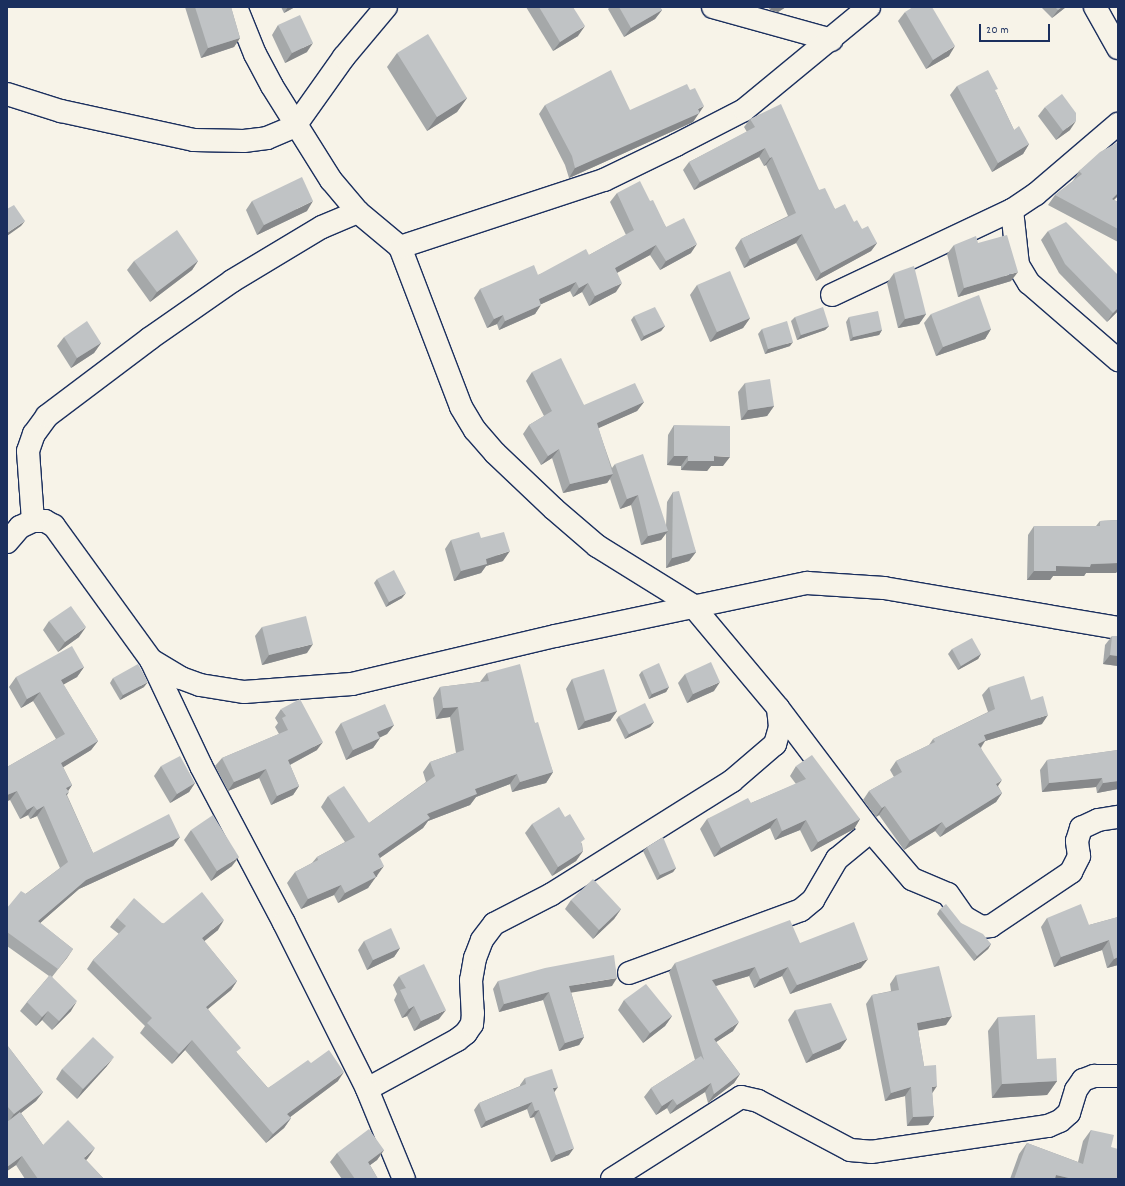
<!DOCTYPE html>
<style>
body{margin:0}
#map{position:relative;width:1125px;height:1186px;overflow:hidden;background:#f7f3e8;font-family:Dekko,sans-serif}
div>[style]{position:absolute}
.roads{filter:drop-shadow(1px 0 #1b2f5e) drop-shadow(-1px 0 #1b2f5e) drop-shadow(0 1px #1b2f5e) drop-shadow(0 -1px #1b2f5e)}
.street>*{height:22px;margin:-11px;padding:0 11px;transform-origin:11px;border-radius:11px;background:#f7f3e8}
.wall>*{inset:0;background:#a5a8a9}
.shaded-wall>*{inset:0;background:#86888a}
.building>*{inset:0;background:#c0c3c5}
span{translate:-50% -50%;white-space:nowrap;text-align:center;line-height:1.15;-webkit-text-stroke:3px #f7f3e8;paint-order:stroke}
.frame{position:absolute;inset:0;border:8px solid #1b2f5e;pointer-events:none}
.scale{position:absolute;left:979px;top:24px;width:71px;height:18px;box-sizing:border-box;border:2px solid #1b2f5e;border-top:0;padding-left:5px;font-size:12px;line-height:14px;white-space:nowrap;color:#1b2f5e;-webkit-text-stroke:3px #f7f3e8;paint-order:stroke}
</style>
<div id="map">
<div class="roads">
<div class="street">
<div style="left:236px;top:7px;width:51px;rotate:68deg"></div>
<div style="left:255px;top:54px;width:36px;rotate:62deg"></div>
<div style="left:272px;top:86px;width:111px;rotate:57.9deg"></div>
<div style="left:331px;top:180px;width:42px;rotate:49.8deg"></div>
<div style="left:358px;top:212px;width:55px;rotate:39.8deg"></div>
<div style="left:400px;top:247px;width:171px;rotate:69.1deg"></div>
<div style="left:461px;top:407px;width:27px;rotate:59deg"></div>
<div style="left:475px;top:430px;width:30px;rotate:49deg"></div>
<div style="left:495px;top:453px;width:81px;rotate:43.5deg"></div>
<div style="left:554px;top:509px;width:57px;rotate:40.7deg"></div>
<div style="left:597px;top:546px;width:112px;rotate:31.8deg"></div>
<div style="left:692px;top:605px;width:134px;rotate:50.1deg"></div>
<div style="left:778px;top:708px;width:19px;rotate:84deg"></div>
<div style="left:780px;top:727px;width:18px;rotate:106deg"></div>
<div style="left:775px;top:744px;width:57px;rotate:139.3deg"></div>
<div style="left:732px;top:781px;width:213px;rotate:147.9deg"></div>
<div style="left:552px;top:894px;width:65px;rotate:152.7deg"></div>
<div style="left:494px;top:924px;width:20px;rotate:127deg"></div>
<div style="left:482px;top:940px;width:19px;rotate:111deg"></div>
<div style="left:475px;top:958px;width:22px;rotate:100deg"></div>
<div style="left:471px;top:980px;width:33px;rotate:87deg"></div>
<div style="left:473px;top:1013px;width:11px;rotate:95deg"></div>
<div style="left:472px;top:1024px;width:11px;rotate:124deg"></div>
<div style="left:466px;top:1033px;width:11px;rotate:142deg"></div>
<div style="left:457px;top:1040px;width:102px;rotate:151.4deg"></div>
<div style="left:713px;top:7px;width:123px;rotate:15.5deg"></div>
<div style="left:1095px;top:7px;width:47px;rotate:60.7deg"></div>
<div style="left:7px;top:94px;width:57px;rotate:17.5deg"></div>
<div style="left:61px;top:111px;width:136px;rotate:12.3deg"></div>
<div style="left:194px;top:140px;width:50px;rotate:1.1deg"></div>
<div style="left:244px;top:141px;width:23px;rotate:-7deg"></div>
<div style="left:267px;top:138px;width:30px;rotate:-23deg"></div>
<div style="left:295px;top:126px;width:85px;rotate:-54.6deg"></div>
<div style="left:344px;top:57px;width:65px;rotate:-50deg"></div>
<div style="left:1012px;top:210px;width:55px;rotate:83.8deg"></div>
<div style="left:1018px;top:265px;width:21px;rotate:59deg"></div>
<div style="left:1029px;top:283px;width:118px;rotate:40.9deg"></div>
<div style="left:400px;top:247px;width:215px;rotate:-18.2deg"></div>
<div style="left:604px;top:180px;width:80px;rotate:-25.9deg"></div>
<div style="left:676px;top:145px;width:76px;rotate:-27.2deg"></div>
<div style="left:744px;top:110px;width:162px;rotate:-39.5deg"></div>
<div style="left:832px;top:295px;width:199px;rotate:-25.3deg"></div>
<div style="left:1012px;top:210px;width:29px;rotate:-34deg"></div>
<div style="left:1036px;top:194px;width:108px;rotate:-40.5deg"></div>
<div style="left:33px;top:521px;width:70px;rotate:-94.1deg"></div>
<div style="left:28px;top:451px;width:18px;rotate:-71deg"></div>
<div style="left:34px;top:434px;width:22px;rotate:-54deg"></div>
<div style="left:47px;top:416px;width:128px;rotate:-37deg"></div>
<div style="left:149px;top:339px;width:101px;rotate:-34.9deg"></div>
<div style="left:232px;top:281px;width:105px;rotate:-31deg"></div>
<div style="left:322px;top:227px;width:39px;rotate:-23deg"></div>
<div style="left:7px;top:542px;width:20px;rotate:-49deg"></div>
<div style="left:20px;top:527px;width:14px;rotate:-25deg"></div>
<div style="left:33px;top:521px;width:12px"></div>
<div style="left:45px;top:521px;width:10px;rotate:29deg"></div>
<div style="left:54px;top:526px;width:165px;rotate:54.1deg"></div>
<div style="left:151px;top:660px;width:117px;rotate:64.7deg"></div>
<div style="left:201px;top:766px;width:178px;rotate:62.1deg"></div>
<div style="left:284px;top:923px;width:186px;rotate:63.4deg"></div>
<div style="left:367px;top:1089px;width:97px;rotate:67.7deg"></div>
<div style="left:151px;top:660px;width:35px;rotate:31deg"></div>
<div style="left:181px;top:678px;width:20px;rotate:20deg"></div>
<div style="left:200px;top:685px;width:45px;rotate:9deg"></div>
<div style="left:244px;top:692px;width:108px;rotate:-4.2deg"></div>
<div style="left:352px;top:684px;width:209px;rotate:-13.3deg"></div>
<div style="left:555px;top:636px;width:258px;rotate:-11.9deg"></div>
<div style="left:807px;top:583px;width:77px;rotate:3.7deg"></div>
<div style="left:884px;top:588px;width:237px;rotate:9.7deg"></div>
<div style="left:778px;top:708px;width:154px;rotate:52.9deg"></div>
<div style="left:871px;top:831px;width:63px;rotate:49.5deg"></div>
<div style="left:912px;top:879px;width:39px;rotate:23deg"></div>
<div style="left:948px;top:894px;width:28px;rotate:55deg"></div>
<div style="left:964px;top:917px;width:20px;rotate:30deg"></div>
<div style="left:981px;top:927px;width:10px;rotate:-6deg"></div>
<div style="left:991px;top:926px;width:97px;rotate:-34deg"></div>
<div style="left:1071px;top:872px;width:18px;rotate:-63deg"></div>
<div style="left:1079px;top:856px;width:15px;rotate:-98deg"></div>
<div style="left:1077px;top:841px;width:14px;rotate:-73deg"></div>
<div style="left:1081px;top:828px;width:19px;rotate:-25deg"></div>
<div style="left:1098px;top:820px;width:20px;rotate:-9deg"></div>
<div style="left:629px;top:973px;width:183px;rotate:-20.1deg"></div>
<div style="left:801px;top:910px;width:16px;rotate:-40deg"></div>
<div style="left:813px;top:900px;width:48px;rotate:-59.7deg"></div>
<div style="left:837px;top:859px;width:44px;rotate:-39.5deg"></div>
<div style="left:612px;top:1179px;width:153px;rotate:-32.4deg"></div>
<div style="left:741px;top:1097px;width:17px;rotate:13deg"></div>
<div style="left:758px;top:1101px;width:104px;rotate:28deg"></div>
<div style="left:850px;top:1150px;width:21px;rotate:5deg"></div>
<div style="left:871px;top:1152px;width:179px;rotate:-8.4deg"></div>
<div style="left:1048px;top:1126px;width:13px;rotate:-23deg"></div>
<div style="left:1060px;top:1121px;width:12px;rotate:-42deg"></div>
<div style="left:1069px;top:1113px;width:24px;rotate:-73deg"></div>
<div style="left:1076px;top:1090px;width:12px;rotate:-55deg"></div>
<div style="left:1083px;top:1080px;width:12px;rotate:-20deg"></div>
<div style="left:1094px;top:1076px;width:24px"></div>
</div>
</div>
<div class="wall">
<div style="clip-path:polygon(185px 7px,231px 7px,240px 38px,234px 47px,201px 58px)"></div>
<div style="clip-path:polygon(281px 7px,295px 7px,284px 13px)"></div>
<div style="clip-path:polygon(526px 7px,573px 7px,578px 36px,553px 51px)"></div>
<div style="clip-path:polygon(610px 7px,660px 7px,662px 10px,655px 19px,624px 37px,608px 9px)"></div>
<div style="clip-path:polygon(768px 7px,786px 7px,778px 12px,770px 10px)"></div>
<div style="clip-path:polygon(1041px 7px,1066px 7px,1052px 18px)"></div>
<div style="clip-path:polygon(905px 12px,949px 56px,926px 69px,898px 21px)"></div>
<div style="clip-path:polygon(278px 25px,307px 52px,285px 63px,272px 35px)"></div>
<div style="clip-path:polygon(397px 53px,467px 98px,457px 112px,427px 131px,387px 67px)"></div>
<div style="clip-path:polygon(957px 86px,996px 92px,1014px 130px,1029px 144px,1023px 154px,992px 172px,950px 95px)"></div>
<div style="clip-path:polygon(545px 105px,630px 110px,699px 112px,693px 122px,569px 178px,565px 165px,539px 114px)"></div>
<div style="clip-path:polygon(1045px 107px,1070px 130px,1056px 140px,1038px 116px)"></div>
<div style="clip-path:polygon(750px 119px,819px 190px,835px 209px,854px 222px,877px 243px,871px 251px,816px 281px,796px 243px,744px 268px,735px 248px,741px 239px,788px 216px,766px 165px,764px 166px,759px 157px,694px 190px,683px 170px,689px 162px,747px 132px,744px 127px)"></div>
<div style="clip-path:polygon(1118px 142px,1118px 196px,1114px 200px,1118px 202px,1118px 242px,1048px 205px,1055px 195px,1073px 181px,1079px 171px)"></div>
<div style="clip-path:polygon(617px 193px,650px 201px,666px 227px,691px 253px,660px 270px,650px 255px,617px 273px,616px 292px,589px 306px,582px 292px,573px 297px,570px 291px,541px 304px,535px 314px,499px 330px,497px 324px,487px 328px,474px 298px,480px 289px,538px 275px,589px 255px,626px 235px,610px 202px)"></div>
<div style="clip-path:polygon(252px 201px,307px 211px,257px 235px,246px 210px)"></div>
<div style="clip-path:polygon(1048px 231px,1118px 275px,1118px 311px,1107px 322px,1059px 273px,1041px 240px)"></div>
<div style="clip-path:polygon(954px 245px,1011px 281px,958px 297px,947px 254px)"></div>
<div style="clip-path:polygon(134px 261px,198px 261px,192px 270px,150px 302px,127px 270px)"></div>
<div style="clip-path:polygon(894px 273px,926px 314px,919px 324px,898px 328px,887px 283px)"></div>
<div style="clip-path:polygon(697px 285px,750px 318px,743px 328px,710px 342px,690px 295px)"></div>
<div style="clip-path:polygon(931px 314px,991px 329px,985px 339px,936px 356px,924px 323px)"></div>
<div style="clip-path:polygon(634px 316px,665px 326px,661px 331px,641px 341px,631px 320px)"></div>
<div style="clip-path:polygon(795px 317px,829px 326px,825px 330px,797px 340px,791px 321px)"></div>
<div style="clip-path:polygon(849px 317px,882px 330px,879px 335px,850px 341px,846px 322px)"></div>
<div style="clip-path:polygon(762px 329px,790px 346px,765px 354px,758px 334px)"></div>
<div style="clip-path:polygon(64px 337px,101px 343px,94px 353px,71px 368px,57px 346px)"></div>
<div style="clip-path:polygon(532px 372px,584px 405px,644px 402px,637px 411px,598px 428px,612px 468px,615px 464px,666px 526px,667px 502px,673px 492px,696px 552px,689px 561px,666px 568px,666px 533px,661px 540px,641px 545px,631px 505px,620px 509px,610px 479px,607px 483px,563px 493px,552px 458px,541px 465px,523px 434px,529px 425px,544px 416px,526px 381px)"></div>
<div style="clip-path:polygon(745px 383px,774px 406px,767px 416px,741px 420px,738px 392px)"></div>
<div style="clip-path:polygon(674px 425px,723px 466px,711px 466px,707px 471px,681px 470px,681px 466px,667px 465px,668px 435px)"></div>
<div style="clip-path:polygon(1118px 520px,1118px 570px,1116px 573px,1086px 573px,1084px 576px,1053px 576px,1050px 580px,1027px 580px,1028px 535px,1034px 526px,1096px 526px,1100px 521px)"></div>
<div style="clip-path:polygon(481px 538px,503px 561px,486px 566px,481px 573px,454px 581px,445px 549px,451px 540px)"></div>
<div style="clip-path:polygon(377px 579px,402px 598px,386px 607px,374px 583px)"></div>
<div style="clip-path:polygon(49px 621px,79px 637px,58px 652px,43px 630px)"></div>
<div style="clip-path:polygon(262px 627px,307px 653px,262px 665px,255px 636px)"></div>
<div style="clip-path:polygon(1112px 636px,1118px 636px,1118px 666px,1103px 664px,1105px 645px)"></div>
<div style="clip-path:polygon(952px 649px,981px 654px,978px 659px,958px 670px,948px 654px)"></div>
<div style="clip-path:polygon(84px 667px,77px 677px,63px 684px,98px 741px,91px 750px,63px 767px,72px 785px,68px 791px,67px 795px,93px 853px,180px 837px,173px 846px,79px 889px,40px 923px,73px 949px,52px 977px,71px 1011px,52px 1030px,42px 1020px,36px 1026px,20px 1011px,27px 1002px,49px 976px,7px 946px,7px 908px,60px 868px,37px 816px,30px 819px,28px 815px,20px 819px,10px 800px,7px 801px,7px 767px,56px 739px,33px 701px,21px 708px,9px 687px,16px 677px)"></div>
<div style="clip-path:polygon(642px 671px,669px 687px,666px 692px,649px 699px,639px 675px)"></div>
<div style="clip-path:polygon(487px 673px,535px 723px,553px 772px,546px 783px,512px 792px,510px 784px,476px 797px,470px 805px,428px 821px,423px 828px,380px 858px,377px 877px,375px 877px,368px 888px,338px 903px,334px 895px,301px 909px,287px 883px,295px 872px,312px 863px,317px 857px,345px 842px,321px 807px,328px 796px,369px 823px,426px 782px,423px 772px,430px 762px,456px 753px,450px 717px,436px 719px,433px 698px,440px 687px,480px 682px)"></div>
<div style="clip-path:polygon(685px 674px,714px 691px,687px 703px,678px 683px)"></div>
<div style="clip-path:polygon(113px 678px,144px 687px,120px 700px,110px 683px)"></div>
<div style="clip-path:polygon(572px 679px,617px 711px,610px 721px,578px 730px,566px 689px)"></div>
<div style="clip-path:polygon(989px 687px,1031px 700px,1042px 724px,985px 741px,981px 748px,998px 786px,1002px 793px,996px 802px,940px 837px,935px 831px,904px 850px,879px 815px,876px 817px,863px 800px,869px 791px,894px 777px,890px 770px,896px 761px,929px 745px,933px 739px,988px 712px,982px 695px)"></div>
<div style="clip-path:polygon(281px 709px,317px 750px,290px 765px,299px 786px,293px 795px,271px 805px,259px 778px,228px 791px,215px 766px,222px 758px,279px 734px,275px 727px,278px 723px,275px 718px)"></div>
<div style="clip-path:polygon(619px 716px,654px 722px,650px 727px,625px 739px,616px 720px)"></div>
<div style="clip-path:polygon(341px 723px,394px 725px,387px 734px,379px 738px,380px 738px,373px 748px,346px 760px,335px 732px)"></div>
<div style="clip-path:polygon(1118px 750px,1118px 789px,1097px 793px,1096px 787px,1042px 792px,1040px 770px,1047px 760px)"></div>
<div style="clip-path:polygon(161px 766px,195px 783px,189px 792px,170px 803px,154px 776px)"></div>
<div style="clip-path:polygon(796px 766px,860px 819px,854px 829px,811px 852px,800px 830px,775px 840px,770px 828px,714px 857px,700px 829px,707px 819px,751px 803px,796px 784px,790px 776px)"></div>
<div style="clip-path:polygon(565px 817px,582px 844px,583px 851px,576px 861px,552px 876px,525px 833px,532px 824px)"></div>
<div style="clip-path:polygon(191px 830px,232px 866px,211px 881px,184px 840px)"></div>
<div style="clip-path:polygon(647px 847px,676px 868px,673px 872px,657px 880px,643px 851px)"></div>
<div style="clip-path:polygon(571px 900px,621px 909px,614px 919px,593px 939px,565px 909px)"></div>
<div style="clip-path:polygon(940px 909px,991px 944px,988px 949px,974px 961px,937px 914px)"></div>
<div style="clip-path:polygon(1118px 917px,1118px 965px,1107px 968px,1102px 950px,1054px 967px,1041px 927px,1047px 918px,1089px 925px)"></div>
<div style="clip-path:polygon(117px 918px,218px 930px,204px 941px,237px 981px,231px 990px,208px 1009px,237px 1053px,268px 1088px,311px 1063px,338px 1081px,290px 1117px,291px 1118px,284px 1128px,266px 1143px,185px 1050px,172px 1064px,140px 1033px,145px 1026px,87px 969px,93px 960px,119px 934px,110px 927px)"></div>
<div style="clip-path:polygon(364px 941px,400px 948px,394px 957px,367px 970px,358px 950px)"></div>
<div style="clip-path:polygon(800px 943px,861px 968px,790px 994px,782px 976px,754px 988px,749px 976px,716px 986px,733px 1031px,716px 1042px,740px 1074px,734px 1083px,708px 1103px,705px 1092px,670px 1114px,667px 1108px,656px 1115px,644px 1097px,651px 1088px,695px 1060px,669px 972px,675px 963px)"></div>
<div style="clip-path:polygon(896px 975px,946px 1025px,918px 1030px,924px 1066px,932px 1093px,934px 1116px,928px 1125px,907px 1126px,905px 1096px,885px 1101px,866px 1004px,872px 995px,891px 991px,890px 984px)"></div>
<div style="clip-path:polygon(399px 976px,439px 1019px,414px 1031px,407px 1016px,402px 1018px,394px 1000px,397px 994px,393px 985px)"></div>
<div style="clip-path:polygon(498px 981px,612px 986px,571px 992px,584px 1037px,579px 1045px,559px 1051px,543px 1000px,499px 1012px,493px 989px)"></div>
<div style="clip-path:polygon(624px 1000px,672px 1016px,665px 1026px,643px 1043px,618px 1010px)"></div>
<div style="clip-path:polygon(795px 1010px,847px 1039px,840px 1049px,806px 1063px,788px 1020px)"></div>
<div style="clip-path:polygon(998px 1017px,1057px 1081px,1047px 1095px,992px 1098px,988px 1031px)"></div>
<div style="clip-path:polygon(7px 1045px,43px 1092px,36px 1101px,21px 1113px,43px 1145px,88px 1158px,86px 1160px,104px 1179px,25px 1179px,16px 1165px,7px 1171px)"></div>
<div style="clip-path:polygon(107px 1066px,77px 1099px,56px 1079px,62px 1069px)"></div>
<div style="clip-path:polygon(525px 1078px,554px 1092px,569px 1155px,551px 1162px,534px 1117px,530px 1118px,527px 1109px,481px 1128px,474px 1110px,479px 1103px,520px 1086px,520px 1085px)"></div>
<div style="clip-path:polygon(1091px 1130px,1111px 1147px,1118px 1179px,1010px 1179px,1019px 1154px,1027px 1143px,1078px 1162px,1083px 1141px)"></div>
<div style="clip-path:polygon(384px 1150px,377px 1160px,370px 1165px,378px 1179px,342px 1179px,330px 1162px,337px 1153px)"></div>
</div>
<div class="shaded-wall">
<div style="clip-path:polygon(288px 7px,295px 7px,284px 13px)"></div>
<div style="clip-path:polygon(772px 7px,786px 7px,778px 12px,770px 10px)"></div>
<div style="clip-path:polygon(1062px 7px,1066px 7px,1052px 18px,1058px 10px)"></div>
<div style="clip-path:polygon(662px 10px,655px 19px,624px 37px,631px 28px)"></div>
<div style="clip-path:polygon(585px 26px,578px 36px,553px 51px,560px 42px)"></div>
<div style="clip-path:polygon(240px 38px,234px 47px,201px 58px,208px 48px)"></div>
<div style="clip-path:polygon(313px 43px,307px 52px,285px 63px,292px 53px)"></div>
<div style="clip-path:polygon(955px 46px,949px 56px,926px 69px,933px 60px)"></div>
<div style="clip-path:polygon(467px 98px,457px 112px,427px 131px,437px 117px)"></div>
<div style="clip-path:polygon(704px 106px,693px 122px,569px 178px,575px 168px)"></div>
<div style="clip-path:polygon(1076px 121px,1070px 130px,1056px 140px,1063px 131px)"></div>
<div style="clip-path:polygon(1029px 144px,1023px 154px,992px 172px,998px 163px)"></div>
<div style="clip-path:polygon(765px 148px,759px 157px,694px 190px,700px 182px)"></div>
<div style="clip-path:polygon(772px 157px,766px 165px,764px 166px,770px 158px)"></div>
<div style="clip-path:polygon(1118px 193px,1118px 196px,1105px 208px,1112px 199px)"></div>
<div style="clip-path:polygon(313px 201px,307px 211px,257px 235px,264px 225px)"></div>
<div style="clip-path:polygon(25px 221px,21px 226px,7px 236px,7px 233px)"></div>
<div style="clip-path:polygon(802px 234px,796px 243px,744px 268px,750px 259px)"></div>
<div style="clip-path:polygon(877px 243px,871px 251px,816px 281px,821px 273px)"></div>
<div style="clip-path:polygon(697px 244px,691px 253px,660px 270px,666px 261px)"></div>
<div style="clip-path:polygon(656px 245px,650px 255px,609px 277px,615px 268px)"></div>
<div style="clip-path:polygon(198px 261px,192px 270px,150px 302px,157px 292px)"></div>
<div style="clip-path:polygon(1018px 272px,1011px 281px,958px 297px,964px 288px)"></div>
<div style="clip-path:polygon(576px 282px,570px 291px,533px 308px,539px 299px)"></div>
<div style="clip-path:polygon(588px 283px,582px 292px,573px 297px,579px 288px)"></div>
<div style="clip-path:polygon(622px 283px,616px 292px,589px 306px,595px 296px)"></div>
<div style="clip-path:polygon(541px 305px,535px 314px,499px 330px,505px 321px)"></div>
<div style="clip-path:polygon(1118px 308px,1118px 311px,1107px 322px,1113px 313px)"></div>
<div style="clip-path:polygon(926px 314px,919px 324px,898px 328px,905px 319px)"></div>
<div style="clip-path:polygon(503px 315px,497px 324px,487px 328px,494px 319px)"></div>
<div style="clip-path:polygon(750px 318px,743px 328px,710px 342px,717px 332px)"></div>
<div style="clip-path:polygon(665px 326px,661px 331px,641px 341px,644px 336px)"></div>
<div style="clip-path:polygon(829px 326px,825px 330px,797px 340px,801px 335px)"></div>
<div style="clip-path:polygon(991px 329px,985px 339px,936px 356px,943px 347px)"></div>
<div style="clip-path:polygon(882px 330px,879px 335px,850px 341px,853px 337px)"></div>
<div style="clip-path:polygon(793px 342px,790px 346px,765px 354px,768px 349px)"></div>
<div style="clip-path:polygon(101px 343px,94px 353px,71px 368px,77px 358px)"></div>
<div style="clip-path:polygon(644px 402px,637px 411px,590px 432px,597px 423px)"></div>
<div style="clip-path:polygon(774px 406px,767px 416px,741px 420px,748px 410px)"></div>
<div style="clip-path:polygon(559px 449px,552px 458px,541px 465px,548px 456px)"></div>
<div style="clip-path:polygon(674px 456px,688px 456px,681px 466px,667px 465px)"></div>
<div style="clip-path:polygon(714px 456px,730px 457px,723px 466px,711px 466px,707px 471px,681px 470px,688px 461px)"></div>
<div style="clip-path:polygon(613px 474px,607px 483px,563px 493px,570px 484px)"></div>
<div style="clip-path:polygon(638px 495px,631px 505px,620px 509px,627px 499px)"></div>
<div style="clip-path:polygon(668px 531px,661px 540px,641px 545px,648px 536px)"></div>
<div style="clip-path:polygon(510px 551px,503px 561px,486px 566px,481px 573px,454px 581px,461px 571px,486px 559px)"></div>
<div style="clip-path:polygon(696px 552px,689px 561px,666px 568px,672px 558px)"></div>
<div style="clip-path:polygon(1118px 563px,1118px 570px,1116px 573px,1086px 573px,1084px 576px,1053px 576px,1050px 580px,1027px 580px,1034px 571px,1056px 566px)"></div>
<div style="clip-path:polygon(406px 593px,402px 598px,386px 607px,389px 602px)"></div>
<div style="clip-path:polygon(86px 627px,79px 637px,58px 652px,65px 642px)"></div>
<div style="clip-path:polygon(313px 644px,307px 653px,262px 665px,269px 655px)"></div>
<div style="clip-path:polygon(981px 654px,978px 659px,958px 670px,961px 666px)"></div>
<div style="clip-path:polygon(1110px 655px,1118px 656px,1118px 666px,1103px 664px)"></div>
<div style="clip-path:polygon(84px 667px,77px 677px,54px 690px,61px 680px)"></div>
<div style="clip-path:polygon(148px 682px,144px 687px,120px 700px,123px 695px)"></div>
<div style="clip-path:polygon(720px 682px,714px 691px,687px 703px,693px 694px)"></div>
<div style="clip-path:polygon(669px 687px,666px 692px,649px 699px,652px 694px)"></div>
<div style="clip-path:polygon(40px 692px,33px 701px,21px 708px,27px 699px)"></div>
<div style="clip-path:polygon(458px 707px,450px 717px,436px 719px,443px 708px)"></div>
<div style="clip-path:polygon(617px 711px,610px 721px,578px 730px,585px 721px)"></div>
<div style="clip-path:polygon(1048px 715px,1042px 724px,985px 741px,980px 748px,972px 752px,984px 735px)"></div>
<div style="clip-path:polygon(654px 722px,650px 727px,625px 739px,629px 734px)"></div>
<div style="clip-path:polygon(394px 725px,387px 734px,370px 742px,377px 732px)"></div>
<div style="clip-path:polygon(380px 738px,373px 748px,346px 760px,353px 750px)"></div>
<div style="clip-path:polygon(98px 741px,91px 750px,54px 773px,61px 763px)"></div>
<div style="clip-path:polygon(323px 742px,317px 750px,282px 769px,288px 760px)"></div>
<div style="clip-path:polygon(266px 769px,259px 778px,228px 791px,234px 782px)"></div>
<div style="clip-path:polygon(553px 772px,546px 783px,512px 792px,520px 782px)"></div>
<div style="clip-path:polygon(517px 774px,510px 784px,476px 797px,470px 805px,428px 821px,423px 828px,371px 864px,378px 854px,427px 814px,475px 789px)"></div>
<div style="clip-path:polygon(1102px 778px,1096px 787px,1042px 792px,1049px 783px)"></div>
<div style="clip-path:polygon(1002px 780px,996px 789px,996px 784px)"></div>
<div style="clip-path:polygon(1118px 781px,1118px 789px,1097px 793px,1103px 783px)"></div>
<div style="clip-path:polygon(195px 783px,189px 792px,170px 803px,177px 794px)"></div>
<div style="clip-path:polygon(72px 785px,66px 794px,69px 792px,62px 802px,66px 788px)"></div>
<div style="clip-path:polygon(299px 786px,293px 795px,271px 805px,277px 796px)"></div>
<div style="clip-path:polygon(17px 791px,10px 800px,7px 801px,7px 795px)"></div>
<div style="clip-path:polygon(1002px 793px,996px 802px,940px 837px,946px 828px)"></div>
<div style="clip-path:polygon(34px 806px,28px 815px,20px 819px,27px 810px)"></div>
<div style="clip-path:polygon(44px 806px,37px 816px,30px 819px,37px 810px)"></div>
<div style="clip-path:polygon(885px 806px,879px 815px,876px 817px,882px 808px)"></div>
<div style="clip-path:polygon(777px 818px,770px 828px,714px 857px,721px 848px)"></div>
<div style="clip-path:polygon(860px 819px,854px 829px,811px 852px,818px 842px)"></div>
<div style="clip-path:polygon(806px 820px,800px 830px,775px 840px,782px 831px)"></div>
<div style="clip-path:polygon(942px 822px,935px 831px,904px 850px,910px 841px)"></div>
<div style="clip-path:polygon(180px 837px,173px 846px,79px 889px,31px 931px,38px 921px,86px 880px)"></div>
<div style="clip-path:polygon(583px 851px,576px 861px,552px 876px,558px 867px)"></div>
<div style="clip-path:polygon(239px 857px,232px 866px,211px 881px,217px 871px)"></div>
<div style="clip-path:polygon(384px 866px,368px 888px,338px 903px,345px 893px,373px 872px)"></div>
<div style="clip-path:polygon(676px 868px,673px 872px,657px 880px,660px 875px)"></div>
<div style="clip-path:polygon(341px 885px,334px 895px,301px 909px,308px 899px)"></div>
<div style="clip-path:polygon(621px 909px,614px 919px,593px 939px,599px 930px)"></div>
<div style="clip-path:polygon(224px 920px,218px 930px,196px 948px,202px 938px)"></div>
<div style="clip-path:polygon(1109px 940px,1102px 950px,1054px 967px,1061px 957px)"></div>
<div style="clip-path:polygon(991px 944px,988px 949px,974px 961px,977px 956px)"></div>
<div style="clip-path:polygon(400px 948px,394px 957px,367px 970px,373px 960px)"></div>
<div style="clip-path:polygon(73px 949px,67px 958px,51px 978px,58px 969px)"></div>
<div style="clip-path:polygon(1118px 957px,1118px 965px,1107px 968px,1114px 959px)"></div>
<div style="clip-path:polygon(868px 959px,861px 968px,790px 994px,797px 985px)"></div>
<div style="clip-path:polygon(755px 967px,749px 976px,705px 989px,712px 980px)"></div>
<div style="clip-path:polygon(788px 967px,782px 976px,754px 988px,760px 979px)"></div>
<div style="clip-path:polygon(617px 978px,612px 986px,563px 994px,569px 986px)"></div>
<div style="clip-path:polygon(237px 981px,231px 990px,199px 1016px,206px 1007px)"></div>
<div style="clip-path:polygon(549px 992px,543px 1000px,499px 1012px,504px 1004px)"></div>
<div style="clip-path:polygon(77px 1001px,71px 1011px,52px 1030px,59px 1021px)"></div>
<div style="clip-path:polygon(414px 1006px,407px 1016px,402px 1018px,409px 1009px)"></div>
<div style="clip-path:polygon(446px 1010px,439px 1019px,414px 1031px,421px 1021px)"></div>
<div style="clip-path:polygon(48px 1011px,42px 1020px,36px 1026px,42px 1017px)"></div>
<div style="clip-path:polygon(672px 1016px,665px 1026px,643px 1043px,650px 1033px)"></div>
<div style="clip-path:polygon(952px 1016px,946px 1025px,911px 1032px,917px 1023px)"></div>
<div style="clip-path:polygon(739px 1022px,733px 1031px,707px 1048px,714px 1039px)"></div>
<div style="clip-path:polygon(584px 1037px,579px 1045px,559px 1051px,565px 1043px)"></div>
<div style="clip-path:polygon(847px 1039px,840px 1049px,806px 1063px,813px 1054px)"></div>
<div style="clip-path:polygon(192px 1040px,185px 1050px,172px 1064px,179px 1054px)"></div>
<div style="clip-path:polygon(114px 1057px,107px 1066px,77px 1099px,83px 1089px)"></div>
<div style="clip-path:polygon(344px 1072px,338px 1081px,281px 1124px,287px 1114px)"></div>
<div style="clip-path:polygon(740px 1074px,734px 1083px,708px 1103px,714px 1094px)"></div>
<div style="clip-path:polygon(1057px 1081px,1047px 1095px,992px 1098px,1002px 1084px)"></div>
<div style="clip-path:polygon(711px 1083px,705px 1092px,670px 1114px,677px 1105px)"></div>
<div style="clip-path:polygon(937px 1086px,931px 1095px,932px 1087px)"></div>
<div style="clip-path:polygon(558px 1087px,553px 1094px,553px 1088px)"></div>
<div style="clip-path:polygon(911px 1087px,905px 1096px,885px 1101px,891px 1093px)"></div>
<div style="clip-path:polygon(43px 1092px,36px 1101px,7px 1124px,14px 1114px)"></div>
<div style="clip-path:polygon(673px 1099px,667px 1108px,656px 1115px,662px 1106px)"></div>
<div style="clip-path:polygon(532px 1102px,527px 1109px,481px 1128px,486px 1121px)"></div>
<div style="clip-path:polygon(539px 1110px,534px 1117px,530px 1118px,535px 1111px)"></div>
<div style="clip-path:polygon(934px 1116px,928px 1125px,907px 1126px,913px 1117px)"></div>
<div style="clip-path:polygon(291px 1118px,284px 1128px,266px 1143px,273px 1134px)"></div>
<div style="clip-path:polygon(95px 1148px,88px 1158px,78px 1168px,84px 1158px)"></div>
<div style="clip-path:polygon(574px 1148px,569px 1155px,551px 1162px,556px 1155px)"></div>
<div style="clip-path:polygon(384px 1150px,377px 1160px,362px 1171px,368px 1162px)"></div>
<div style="clip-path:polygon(22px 1156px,16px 1165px,7px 1171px,7px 1167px)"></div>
<div style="clip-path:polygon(1056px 1175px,1073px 1179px,1054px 1179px)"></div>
</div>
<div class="building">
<div style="clip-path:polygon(195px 7px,231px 7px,240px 38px,208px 48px)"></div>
<div style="clip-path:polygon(539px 7px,573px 7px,585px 26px,560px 42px)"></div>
<div style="clip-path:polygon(619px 7px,660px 7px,662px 10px,631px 28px)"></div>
<div style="clip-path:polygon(913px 7px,932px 7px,955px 46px,933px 60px,905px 12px)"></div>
<div style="clip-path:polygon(1055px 7px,1062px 7px,1058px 10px)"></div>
<div style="clip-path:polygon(300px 15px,313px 43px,292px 53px,278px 25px)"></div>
<div style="clip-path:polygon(428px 34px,467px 98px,437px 117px,397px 53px)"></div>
<div style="clip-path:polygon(611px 70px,630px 110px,687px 84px,690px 90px,695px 88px,704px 106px,698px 109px,700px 113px,575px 168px,572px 156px,545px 105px)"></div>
<div style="clip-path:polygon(988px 70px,998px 89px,995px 90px,1014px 130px,1019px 126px,1029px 144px,998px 163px,957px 86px)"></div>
<div style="clip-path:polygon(1062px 94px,1076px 113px,1076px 121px,1063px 131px,1045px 107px)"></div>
<div style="clip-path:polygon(781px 104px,819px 190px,825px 188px,835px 209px,845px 204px,854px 222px,857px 220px,862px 229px,868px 226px,877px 243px,821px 273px,802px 234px,750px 259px,741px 239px,796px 213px,772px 157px,770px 158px,765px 148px,700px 182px,689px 162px,755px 127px,750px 119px)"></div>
<div style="clip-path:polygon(1118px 142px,1118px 193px,1112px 199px,1118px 202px,1118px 229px,1055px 195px,1082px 174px,1079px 171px,1100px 152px)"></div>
<div style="clip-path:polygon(302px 177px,313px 201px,264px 225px,252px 201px)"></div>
<div style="clip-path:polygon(640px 181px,650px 201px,653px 200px,666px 227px,684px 218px,697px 244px,666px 261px,656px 245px,615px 268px,622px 283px,595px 296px,588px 283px,579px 288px,576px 282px,539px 299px,541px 305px,505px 321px,503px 315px,494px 319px,480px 289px,534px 265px,538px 275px,586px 249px,589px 255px,634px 230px,617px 193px)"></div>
<div style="clip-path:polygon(14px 205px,25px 221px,7px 233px,7px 209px)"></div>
<div style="clip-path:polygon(1066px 222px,1118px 275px,1118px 308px,1113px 313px,1065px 264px,1048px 231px)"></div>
<div style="clip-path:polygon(177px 230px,198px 261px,157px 292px,134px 261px)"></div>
<div style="clip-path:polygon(1007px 235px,1018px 272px,964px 288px,954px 245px,976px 236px,978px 243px)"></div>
<div style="clip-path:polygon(914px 266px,926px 314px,905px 319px,894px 273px)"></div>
<div style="clip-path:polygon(730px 271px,750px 318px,717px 332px,697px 285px)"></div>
<div style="clip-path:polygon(979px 295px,991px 329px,943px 347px,931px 314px)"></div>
<div style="clip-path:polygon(655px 307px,665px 326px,644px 336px,634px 316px)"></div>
<div style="clip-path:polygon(823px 307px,829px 326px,801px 335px,795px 317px)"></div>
<div style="clip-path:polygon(878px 311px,882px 330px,853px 337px,849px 317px)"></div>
<div style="clip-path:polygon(87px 321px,101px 343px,77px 358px,64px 337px)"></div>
<div style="clip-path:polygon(787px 321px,793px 342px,768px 349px,762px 329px)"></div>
<div style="clip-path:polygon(561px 358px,584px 405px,635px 383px,644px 402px,597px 423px,613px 474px,570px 484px,559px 449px,548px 456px,529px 425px,552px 411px,532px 372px)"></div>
<div style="clip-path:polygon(770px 379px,774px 406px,748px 410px,745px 383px)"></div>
<div style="clip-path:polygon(674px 425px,730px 426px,730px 457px,714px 456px,714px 461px,688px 461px,688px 456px,674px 456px)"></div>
<div style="clip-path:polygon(643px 454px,668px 531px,648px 536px,638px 495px,627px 499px,615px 464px)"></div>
<div style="clip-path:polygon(679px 491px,696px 552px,672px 558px,673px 492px)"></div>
<div style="clip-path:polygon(1118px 520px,1118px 563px,1091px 564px,1090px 567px,1056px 566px,1056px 571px,1034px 571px,1034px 526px,1100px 526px,1100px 521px)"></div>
<div style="clip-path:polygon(479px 532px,481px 538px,504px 532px,510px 551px,486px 559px,487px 564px,461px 571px,451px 540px)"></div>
<div style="clip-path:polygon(394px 570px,406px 593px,389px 602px,377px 579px)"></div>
<div style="clip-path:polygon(71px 606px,86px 627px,65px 642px,49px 621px)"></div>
<div style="clip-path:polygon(306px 616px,313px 644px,269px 655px,262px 627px)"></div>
<div style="clip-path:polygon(1112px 636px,1118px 636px,1118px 656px,1110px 655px)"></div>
<div style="clip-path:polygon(972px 638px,981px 654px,961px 666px,952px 649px)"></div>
<div style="clip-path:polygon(72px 646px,84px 667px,61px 680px,98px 741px,61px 763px,72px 785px,66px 788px,69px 792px,66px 794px,93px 853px,169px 814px,180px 837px,86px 880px,38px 921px,73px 949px,58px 969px,7px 932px,7px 908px,21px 891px,26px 894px,68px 862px,44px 806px,37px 810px,34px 806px,27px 810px,17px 791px,7px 795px,7px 767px,65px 734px,40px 692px,27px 699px,16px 677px)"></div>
<div style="clip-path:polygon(711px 662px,720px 682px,693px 694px,685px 674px)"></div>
<div style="clip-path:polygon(659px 663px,669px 687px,652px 694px,642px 671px)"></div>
<div style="clip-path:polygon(138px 664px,148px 682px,123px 695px,113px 678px)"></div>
<div style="clip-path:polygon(520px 664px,535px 723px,538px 722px,553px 772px,520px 782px,517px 774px,475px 789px,477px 794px,427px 814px,430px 818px,378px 854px,384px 866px,373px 872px,376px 877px,345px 893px,341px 885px,308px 899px,295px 872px,318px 860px,317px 857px,355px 837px,328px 796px,344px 786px,369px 823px,435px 776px,430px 762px,464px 750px,458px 707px,443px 708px,440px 687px,489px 681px,487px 673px)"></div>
<div style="clip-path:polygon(604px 669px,617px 711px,585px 721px,572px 679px)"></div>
<div style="clip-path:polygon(1024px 676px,1031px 700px,1043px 696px,1048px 715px,984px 735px,986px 740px,978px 744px,1002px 780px,996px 784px,1002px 793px,946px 828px,942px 822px,910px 841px,885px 806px,882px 808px,869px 791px,902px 772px,896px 761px,935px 742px,933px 739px,995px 709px,989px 687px)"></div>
<div style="clip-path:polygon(300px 699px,323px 742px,288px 760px,299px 786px,277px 796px,266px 769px,234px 782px,222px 758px,288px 730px,282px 718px,286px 716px,281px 709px)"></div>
<div style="clip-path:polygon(645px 703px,654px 722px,629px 734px,619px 716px)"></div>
<div style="clip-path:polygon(385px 704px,394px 725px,377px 732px,380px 738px,353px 750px,341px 723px)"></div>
<div style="clip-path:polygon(1118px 750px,1118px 781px,1103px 783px,1102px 778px,1049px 783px,1047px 760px)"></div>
<div style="clip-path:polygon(812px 755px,860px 819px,818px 842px,806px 820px,782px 831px,777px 818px,721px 848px,707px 819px,748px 798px,751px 803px,806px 779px,796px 766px)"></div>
<div style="clip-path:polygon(180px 756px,195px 783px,177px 794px,161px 766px)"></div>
<div style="clip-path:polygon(559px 807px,565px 817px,570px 814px,585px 839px,581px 842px,583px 851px,558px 867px,532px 824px)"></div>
<div style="clip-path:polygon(213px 815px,239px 857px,217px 871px,191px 830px)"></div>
<div style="clip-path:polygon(663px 837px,676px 868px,660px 875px,647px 847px)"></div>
<div style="clip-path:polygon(593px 879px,621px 909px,599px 930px,571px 900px)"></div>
<div style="clip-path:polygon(202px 892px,224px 920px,202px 938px,237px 981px,206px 1007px,241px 1048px,236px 1052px,268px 1088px,308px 1060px,311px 1063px,329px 1050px,344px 1072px,287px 1114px,291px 1118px,273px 1134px,192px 1040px,179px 1054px,147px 1023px,152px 1018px,93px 960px,126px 926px,117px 918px,134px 898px,163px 924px)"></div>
<div style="clip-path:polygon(946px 904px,961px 923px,983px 934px,991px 944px,977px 956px,940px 909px)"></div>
<div style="clip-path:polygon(1081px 904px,1089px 925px,1118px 917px,1118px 957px,1114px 959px,1109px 940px,1061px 957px,1047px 918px)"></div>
<div style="clip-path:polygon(790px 920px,800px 943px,854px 922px,868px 959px,797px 985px,788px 967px,760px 979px,755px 967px,712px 980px,739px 1022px,714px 1039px,740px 1074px,714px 1094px,711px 1083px,677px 1105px,673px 1099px,662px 1106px,651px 1088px,701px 1056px,704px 1060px,675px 963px)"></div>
<div style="clip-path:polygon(391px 928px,400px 948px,373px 960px,364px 941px)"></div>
<div style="clip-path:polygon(614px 955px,617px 978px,569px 986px,584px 1037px,565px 1043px,549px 992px,504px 1004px,498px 981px,545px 968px)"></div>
<div style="clip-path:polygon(424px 964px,446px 1010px,421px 1021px,414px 1006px,409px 1009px,400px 990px,406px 988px,399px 976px)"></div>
<div style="clip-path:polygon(939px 966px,952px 1016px,917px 1023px,924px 1066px,936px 1065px,937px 1086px,932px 1087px,934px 1116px,913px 1117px,911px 1087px,891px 1093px,872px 995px,899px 990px,896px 975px)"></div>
<div style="clip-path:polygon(50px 975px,77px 1001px,59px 1021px,48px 1011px,42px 1017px,27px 1002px)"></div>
<div style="clip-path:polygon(646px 984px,672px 1016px,650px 1033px,624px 1000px)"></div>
<div style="clip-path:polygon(831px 1003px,847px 1039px,813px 1054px,795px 1010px)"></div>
<div style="clip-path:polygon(1035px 1015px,1037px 1059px,1056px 1058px,1057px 1081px,1002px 1084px,998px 1017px)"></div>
<div style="clip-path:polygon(93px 1037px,114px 1057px,83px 1089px,62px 1069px)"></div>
<div style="clip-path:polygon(7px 1045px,43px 1092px,14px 1114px,7px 1106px)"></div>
<div style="clip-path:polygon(552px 1069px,558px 1087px,553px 1088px,574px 1148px,556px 1155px,539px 1110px,535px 1111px,532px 1102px,486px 1121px,479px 1103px,526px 1084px,525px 1078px)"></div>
<div style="clip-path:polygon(20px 1112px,43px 1145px,68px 1120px,95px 1148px,84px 1158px,104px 1179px,38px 1179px,22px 1156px,7px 1167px,7px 1122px)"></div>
<div style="clip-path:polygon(369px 1129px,384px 1150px,368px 1162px,378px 1179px,355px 1179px,337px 1153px)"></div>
<div style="clip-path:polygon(1091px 1130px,1114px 1135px,1111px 1147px,1118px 1149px,1118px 1179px,1073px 1179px,1056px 1175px,1055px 1179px,1014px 1179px,1027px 1143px,1083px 1164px)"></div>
</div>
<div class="frame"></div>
<div class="scale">20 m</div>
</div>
